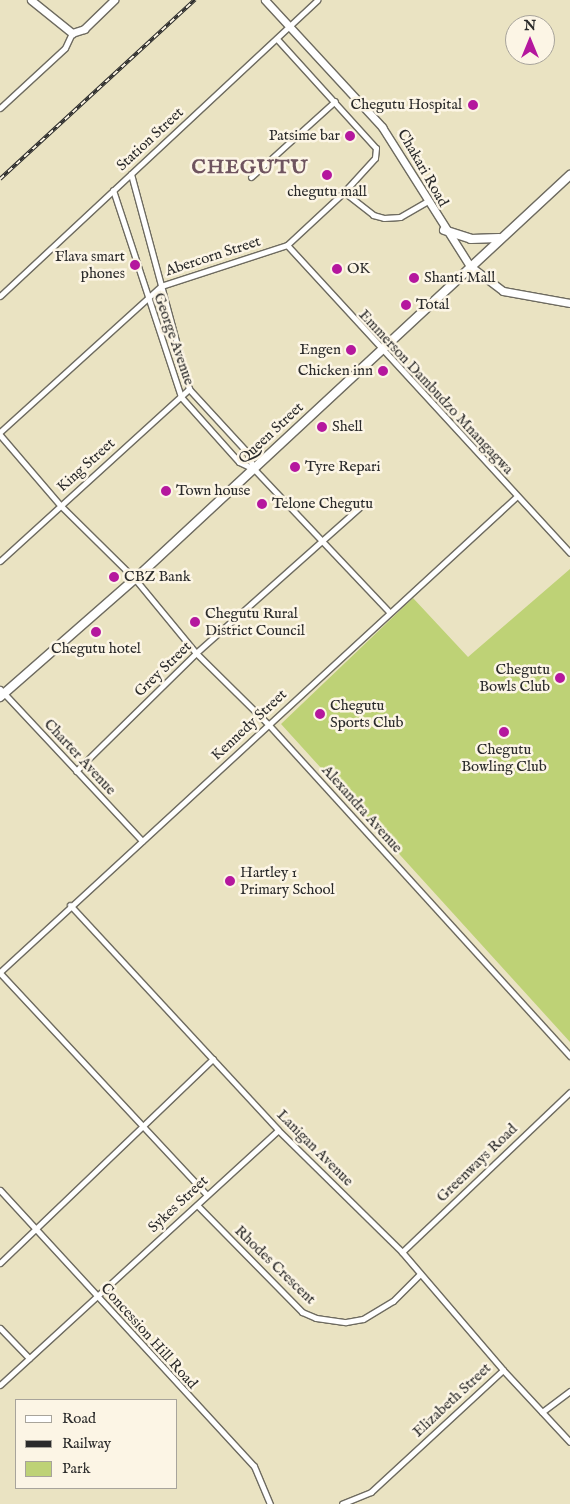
<!DOCTYPE html>
<style>
body{margin:0}
#map{position:relative;width:570px;height:1504px;overflow:hidden;background:#eae3c2;font-family:"IM FELL English",serif}
div>[style]{position:absolute}
.green>*{inset:0;background:#bed276}
.roads{filter:drop-shadow(1px 0 #6e6b60) drop-shadow(-1px 0 #6e6b60) drop-shadow(0 1px #6e6b60) drop-shadow(0 -1px #6e6b60)}
.minor>*{height:5px;margin:-2.5px;padding:0 2.5px;transform-origin:2.5px;border-radius:2.5px;background:#fff}
.secondary>*{height:7px;margin:-3.5px;padding:0 3.5px;transform-origin:3.5px;border-radius:3.5px;background:#fff}
.trunk>*{height:8px;margin:-4px;padding:0 4px;transform-origin:4px;border-radius:4px;background:#fff}
.rail>*{height:4px;margin-top:-2px;transform-origin:0;background:repeating-linear-gradient(90deg,#fcf5e5 0 5.5px,#2b2b2b 0 11px);box-sizing:border-box;border-block:1px solid #2b2b2b}
.dots>*{width:14px;height:14px;translate:-50% -50%;box-sizing:border-box;border:2px solid #fcf5e5;border-radius:50%}
span{translate:-50% -50%;white-space:nowrap;text-align:center;line-height:1.15;-webkit-text-stroke:5px #fcf5e5;paint-order:stroke}
.poi-label{font-size:15px;color:#2b2b2b}
.right{translate:-100% -50%;text-align:right}
.left{translate:0 -50%;text-align:left}
.street-label{font-size:15px;color:#2b2b2b}
.district-label{font-size:20px;color:#6f545f;font-weight:700;letter-spacing:1px}
.legend{position:absolute;left:15px;top:1399px;width:162px;height:90px;box-sizing:border-box;background:#fcf5e5;border:1px solid #a8a49b;margin:0;padding:6px 9px;list-style:none;font-size:15px;color:#2b2b2b}
.legend li{display:flex;align-items:center;gap:10px;height:25px}
.legend b{width:25px;border:1px solid #a8a49b}
.north{position:absolute;left:505px;top:15px;width:50px;height:50px;box-sizing:border-box;background:#fcf5e5;border:1px solid #a8a49b;border-radius:50%;rotate:0deg;font-size:14px;font-weight:700;line-height:20px;text-align:center;color:#2b2b2b}
.north::after{content:'';display:block;margin:auto;width:18px;height:22px;background:#b5179e;clip-path:polygon(50% 0,100% 100%,50% 72%,0 100%)}
</style>
<div id="map">
<div class="green">
<div style="clip-path:polygon(570px 569px,570px 1042px,281px 724px,413px 598px,468px 657px)"></div>
</div>
<div class="roads">
<div class="minor">
<div style="left:277px;top:39px;width:147px;rotate:47.8deg"></div>
<div style="left:376px;top:148px;width:10px;rotate:96deg"></div>
<div style="left:375px;top:158px;width:46px;rotate:132.4deg"></div>
<div style="left:0;top:108px;width:88px;rotate:-42.7deg"></div>
<div style="left:65px;top:48px;width:17px;rotate:-65deg"></div>
<div style="left:131px;top:174px;width:223px;rotate:74.9deg"></div>
<div style="left:189px;top:389px;width:86px;rotate:47.4deg"></div>
<div style="left:247px;top:452px;width:18px;rotate:68deg"></div>
<div style="left:251px;top:177px;width:113px;rotate:-42.1deg"></div>
<div style="left:113px;top:190px;width:218px;rotate:71.8deg"></div>
<div style="left:181px;top:397px;width:87px;rotate:48.3deg"></div>
<div style="left:239px;top:462px;width:17px;rotate:25deg"></div>
<div style="left:254px;top:469px;width:197px;rotate:46.6deg"></div>
<div style="left:287px;top:245px;width:418px;rotate:47.4deg"></div>
<div style="left:0;top:296px;width:434px;rotate:-43deg"></div>
<div style="left:0;top:432px;width:217px;rotate:-42.2deg"></div>
<div style="left:161px;top:286px;width:133px;rotate:-18deg"></div>
<div style="left:287px;top:245px;width:78px;rotate:-42.9deg"></div>
<div style="left:344px;top:192px;width:37px;rotate:38deg"></div>
<div style="left:373px;top:215px;width:11px;rotate:15deg"></div>
<div style="left:384px;top:218px;width:16px;rotate:-4deg"></div>
<div style="left:400px;top:217px;width:30px;rotate:-30deg"></div>
<div style="left:0;top:435px;width:92px;rotate:49.4deg"></div>
<div style="left:60px;top:505px;width:105px;rotate:44.6deg"></div>
<div style="left:135px;top:579px;width:96px;rotate:50.5deg"></div>
<div style="left:196px;top:653px;width:101px;rotate:44.6deg"></div>
<div style="left:268px;top:724px;width:449px;rotate:47.7deg"></div>
<div style="left:0;top:561px;width:256px;rotate:-42.3deg"></div>
<div style="left:0;top:689px;width:208px;rotate:46.9deg"></div>
<div style="left:76px;top:771px;width:168px;rotate:-44.5deg"></div>
<div style="left:196px;top:653px;width:218px;rotate:-41.7deg"></div>
<div style="left:70px;top:905px;width:306px;rotate:47.2deg"></div>
<div style="left:278px;top:1130px;width:174px;rotate:44.5deg"></div>
<div style="left:402px;top:1252px;width:155px;rotate:49.4deg"></div>
<div style="left:503px;top:1370px;width:180px;rotate:137.3deg"></div>
<div style="left:371px;top:1492px;width:31px;rotate:158deg"></div>
<div style="left:0;top:972px;width:701px;rotate:-42.63deg"></div>
<div style="left:0;top:973px;width:302px;rotate:47deg"></div>
<div style="left:0;top:1190px;width:375px;rotate:47.4deg"></div>
<div style="left:254px;top:1466px;width:41px;rotate:67.2deg"></div>
<div style="left:197px;top:1205px;width:150px;rotate:45.5deg"></div>
<div style="left:302px;top:1312px;width:15px;rotate:23deg"></div>
<div style="left:316px;top:1318px;width:30px;rotate:8deg"></div>
<div style="left:346px;top:1322px;width:17px;rotate:-10deg"></div>
<div style="left:363px;top:1319px;width:35px;rotate:-31deg"></div>
<div style="left:393px;top:1301px;width:38px;rotate:-45deg"></div>
<div style="left:402px;top:1252px;width:232px;rotate:-43.6deg"></div>
<div style="left:0;top:1263px;width:295px;rotate:-43.8deg"></div>
<div style="left:0;top:1328px;width:42px;rotate:46deg"></div>
<div style="left:503px;top:1370px;width:98px;rotate:47.1deg"></div>
<div style="left:0;top:1385px;width:377px;rotate:-42.5deg"></div>
<div style="left:542px;top:1412px;width:35px;rotate:-37deg"></div>
</div>
<div class="secondary">
<div style="left:31px;top:0;width:53px;rotate:38.8deg"></div>
<div style="left:72px;top:33px;width:13px;rotate:-18deg"></div>
<div style="left:84px;top:29px;width:42px;rotate:-44deg"></div>
<div style="left:265px;top:0;width:173px;rotate:47.3deg"></div>
<div style="left:382px;top:127px;width:165px;rotate:57.7deg"></div>
<div style="left:470px;top:266px;width:41px;rotate:37.1deg"></div>
<div style="left:503px;top:291px;width:68px;rotate:10.2deg"></div>
</div>
<div class="trunk">
<div style="left:444px;top:230px;width:28px;rotate:18deg"></div>
<div style="left:471px;top:239px;width:28px;rotate:-2deg"></div>
<div style="left:0;top:697px;width:179px;rotate:-41.2deg"></div>
<div style="left:135px;top:579px;width:594px;rotate:-42.88deg"></div>
</div>
</div>
<div class="rail">
<div style="left:0;top:179px;width:265px;rotate:-42.6deg"></div>
</div>
<div class="dots">
<div style="left:473px;top:105px;background:#b5179e"></div>
<div style="left:350px;top:136px;background:#b5179e"></div>
<div style="left:327px;top:175px;background:#b5179e"></div>
<div style="left:135px;top:265px;background:#b5179e"></div>
<div style="left:337px;top:269px;background:#b5179e"></div>
<div style="left:414px;top:278px;background:#b5179e"></div>
<div style="left:406px;top:305px;background:#b5179e"></div>
<div style="left:351px;top:350px;background:#b5179e"></div>
<div style="left:383px;top:371px;background:#b5179e"></div>
<div style="left:322px;top:427px;background:#b5179e"></div>
<div style="left:295px;top:467px;background:#b5179e"></div>
<div style="left:166px;top:491px;background:#b5179e"></div>
<div style="left:262px;top:504px;background:#b5179e"></div>
<div style="left:114px;top:577px;background:#b5179e"></div>
<div style="left:195px;top:622px;background:#b5179e"></div>
<div style="left:96px;top:632px;background:#b5179e"></div>
<div style="left:560px;top:678px;background:#b5179e"></div>
<div style="left:320px;top:714px;background:#b5179e"></div>
<div style="left:504px;top:732px;background:#b5179e"></div>
<div style="left:230px;top:881px;background:#b5179e"></div>
</div>
<div class="poi-label">
<span class="right" style="left:462px;top:105px">Chegutu Hospital</span>
<span class="right" style="left:340px;top:136px">Patsime bar</span>
<span style="left:327px;top:192px">chegutu mall</span>
<span class="right" style="left:125px;top:265px">Flava smart<br>phones</span>
<span class="left" style="left:347px;top:269px">OK</span>
<span class="left" style="left:424px;top:278px">Shanti Mall</span>
<span class="left" style="left:416px;top:305px">Total</span>
<span class="right" style="left:341px;top:350px">Engen</span>
<span class="right" style="left:373px;top:371px">Chicken inn</span>
<span class="left" style="left:332px;top:427px">Shell</span>
<span class="left" style="left:305px;top:467px">Tyre Repari</span>
<span class="left" style="left:176px;top:491px">Town house</span>
<span class="left" style="left:272px;top:504px">Telone Chegutu</span>
<span class="left" style="left:124px;top:577px">CBZ Bank</span>
<span class="left" style="left:205px;top:622px">Chegutu Rural<br>District Council</span>
<span style="left:96px;top:649px">Chegutu hotel</span>
<span class="right" style="left:550px;top:678px">Chegutu<br>Bowls Club</span>
<span class="left" style="left:330px;top:714px">Chegutu<br>Sports Club</span>
<span style="left:504px;top:758px">Chegutu<br>Bowling Club</span>
<span class="left" style="left:240px;top:881px">Hartley 1<br>Primary School</span>
</div>
<div class="street-label">
<span style="left:150px;top:139px;rotate:-43deg">Station Street</span>
<span style="left:423px;top:168px;rotate:60deg">Chakari Road</span>
<span style="left:213px;top:256px;rotate:-18deg">Abercorn Street</span>
<span style="left:174px;top:339px;rotate:71deg">George Avenue</span>
<span style="left:436px;top:392px;rotate:47deg">Emmerson Dambudzo Mnangagwa</span>
<span style="left:271px;top:433px;rotate:-43deg">Queen Street</span>
<span style="left:86px;top:465px;rotate:-42deg">King Street</span>
<span style="left:163px;top:669px;rotate:-44deg">Grey Street</span>
<span style="left:249px;top:725px;rotate:-43deg">Kennedy Street</span>
<span style="left:80px;top:757px;rotate:47deg">Charter Avenue</span>
<span style="left:362px;top:809px;rotate:48deg">Alexandra Avenue</span>
<span style="left:315px;top:1148px;rotate:45deg">Lanigan Avenue</span>
<span style="left:477px;top:1163px;rotate:-44deg">Greenways Road</span>
<span style="left:178px;top:1204px;rotate:-43deg">Sykes Street</span>
<span style="left:275px;top:1265px;rotate:44deg">Rhodes Crescent</span>
<span style="left:149px;top:1336px;rotate:48deg">Concession Hill Road</span>
<span style="left:452px;top:1400px;rotate:-43deg">Elizabeth Street</span>
</div>
<div class="district-label">
<span style="left:250px;top:167px">CHEGUTU</span>
</div>
<ul class="legend">
<li><b style="height:6px;background:#fff"></b>Road</li>
<li><b style="height:6px;background:#2b2b2b"></b>Railway</li>
<li><b style="height:14px;background:#bed276"></b>Park</li>
</ul>
<div class="north">N</div>
</div>
